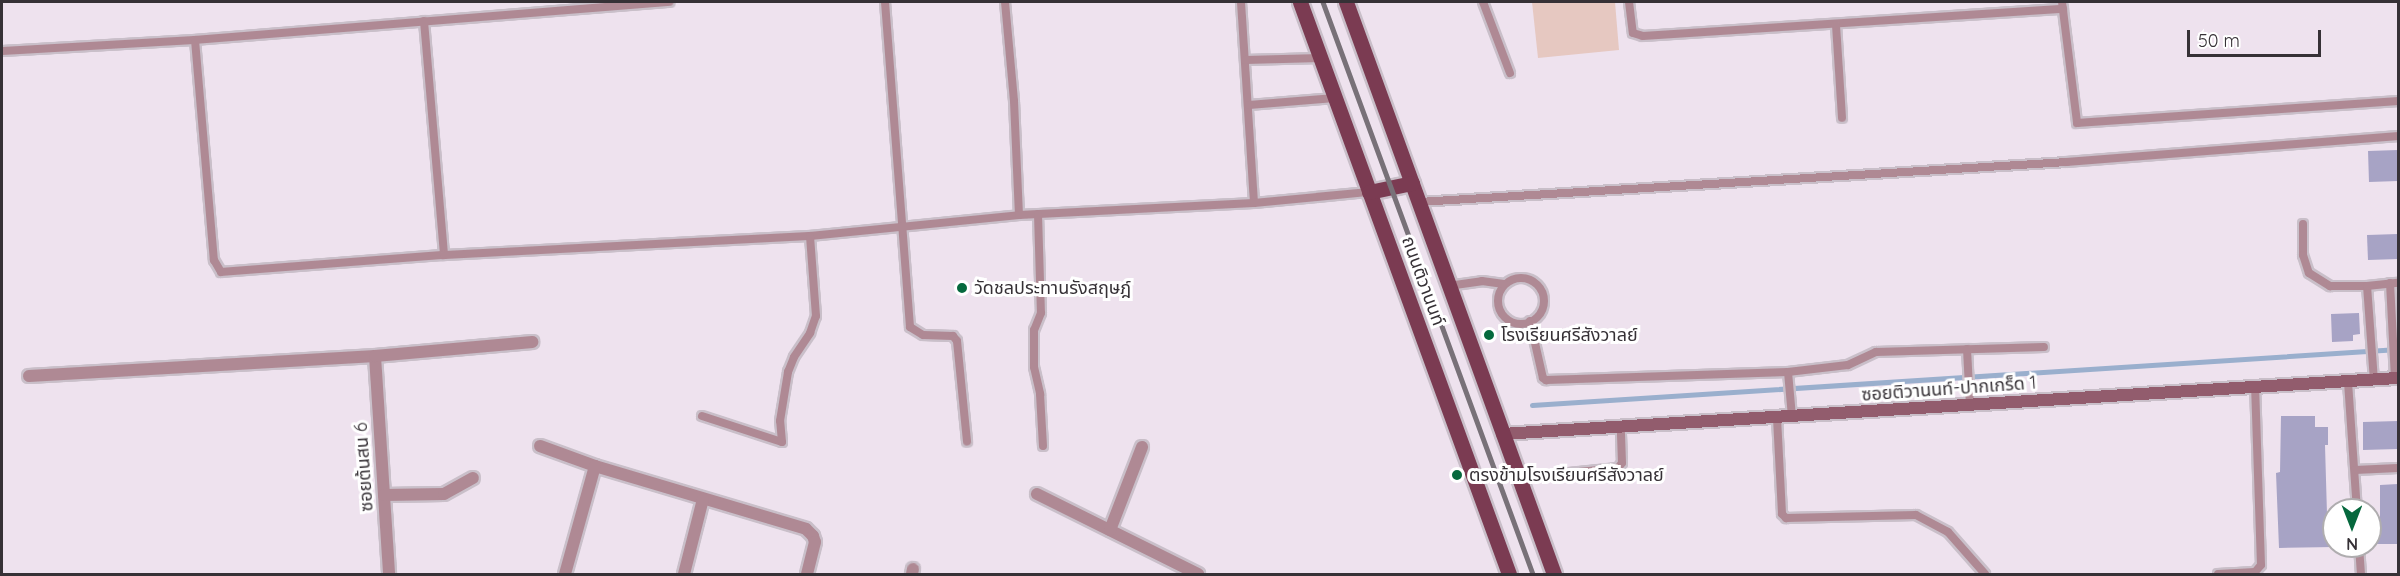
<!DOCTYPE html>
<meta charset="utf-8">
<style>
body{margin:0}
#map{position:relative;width:2400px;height:576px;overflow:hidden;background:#eee2ee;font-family:Quicksand,"Noto Sans Thai",sans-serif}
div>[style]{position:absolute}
.green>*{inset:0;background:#e6c8c1}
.stream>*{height:5px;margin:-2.5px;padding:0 2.5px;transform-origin:2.5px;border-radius:2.5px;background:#9aafcd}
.building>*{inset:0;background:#a7a3c5}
.roads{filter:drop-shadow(2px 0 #c9bfc9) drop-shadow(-2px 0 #c9bfc9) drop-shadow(0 2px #c9bfc9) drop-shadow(0 -2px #c9bfc9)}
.lane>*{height:8px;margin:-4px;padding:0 4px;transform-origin:4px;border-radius:4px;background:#af8994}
.lane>.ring{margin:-4px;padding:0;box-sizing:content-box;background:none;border:8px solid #af8994;border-radius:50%}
.street>*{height:12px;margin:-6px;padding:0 6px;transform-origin:6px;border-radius:6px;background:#af8994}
.secondary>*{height:12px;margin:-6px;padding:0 6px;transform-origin:6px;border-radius:6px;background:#925c6d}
.primary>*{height:15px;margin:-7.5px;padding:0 7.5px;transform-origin:7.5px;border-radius:7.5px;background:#7b3b52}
.rail>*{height:4.5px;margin:-2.25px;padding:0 2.25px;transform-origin:2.25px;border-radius:2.25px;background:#787178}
.dots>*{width:16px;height:16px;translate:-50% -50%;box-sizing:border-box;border:3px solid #fff;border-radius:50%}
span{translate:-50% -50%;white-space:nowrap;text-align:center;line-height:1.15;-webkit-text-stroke:6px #fff;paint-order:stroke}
.street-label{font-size:18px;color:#363136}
.poi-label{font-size:18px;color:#363136}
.left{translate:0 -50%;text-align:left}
.frame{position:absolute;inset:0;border:3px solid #363136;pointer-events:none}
.north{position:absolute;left:2322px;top:498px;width:60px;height:60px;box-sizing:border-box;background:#fff;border:2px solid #afadaf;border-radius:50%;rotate:180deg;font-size:16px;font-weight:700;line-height:24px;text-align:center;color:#363136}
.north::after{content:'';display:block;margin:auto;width:21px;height:27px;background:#05683d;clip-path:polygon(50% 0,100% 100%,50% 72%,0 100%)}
.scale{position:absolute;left:2187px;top:30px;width:134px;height:27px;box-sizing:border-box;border:3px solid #363136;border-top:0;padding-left:8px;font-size:18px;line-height:21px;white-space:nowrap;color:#363136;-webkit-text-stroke:4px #fff;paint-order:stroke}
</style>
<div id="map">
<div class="green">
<div style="clip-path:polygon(1532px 2px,1615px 2px,1619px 50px,1538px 58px)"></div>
</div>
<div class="stream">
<div style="left:1532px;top:405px;width:868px;rotate:-3.7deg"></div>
</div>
<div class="building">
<div style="clip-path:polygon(2398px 150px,2398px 181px,2369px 182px,2368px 151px)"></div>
<div style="clip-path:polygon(2398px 234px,2398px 259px,2368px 260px,2367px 235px)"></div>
<div style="clip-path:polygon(2359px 313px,2360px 334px,2353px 335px,2353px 341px,2332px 342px,2331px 314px)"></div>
<div style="clip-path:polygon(2281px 416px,2315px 416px,2315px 427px,2328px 427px,2328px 445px,2325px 445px,2327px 514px,2334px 514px,2334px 547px,2279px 548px,2276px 473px,2280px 472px)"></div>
<div style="clip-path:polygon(2398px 421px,2398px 449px,2363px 450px,2363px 422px)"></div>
<div style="clip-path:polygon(2398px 484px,2398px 544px,2370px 544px,2370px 517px,2380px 517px,2380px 485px)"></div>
</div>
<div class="roads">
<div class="lane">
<div style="left:885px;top:2px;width:326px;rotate:85.6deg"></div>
<div style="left:910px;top:327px;width:15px;rotate:32deg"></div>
<div style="left:923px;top:335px;width:30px;rotate:2deg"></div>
<div style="left:953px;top:336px;width:6px;rotate:51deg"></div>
<div style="left:957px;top:341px;width:101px;rotate:84.3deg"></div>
<div style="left:1005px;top:2px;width:99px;rotate:84.8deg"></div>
<div style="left:1014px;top:101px;width:114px;rotate:87.5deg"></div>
<div style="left:1241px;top:2px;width:201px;rotate:86.3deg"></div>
<div style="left:1483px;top:2px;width:76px;rotate:69.2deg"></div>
<div style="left:1629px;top:2px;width:31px;rotate:83deg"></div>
<div style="left:1633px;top:33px;width:10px;rotate:17deg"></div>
<div style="left:1643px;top:36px;width:421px;rotate:-3.7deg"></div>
<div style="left:2062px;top:2px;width:122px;rotate:82.9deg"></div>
<div style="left:2077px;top:123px;width:322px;rotate:-3.9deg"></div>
<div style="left:424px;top:21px;width:235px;rotate:85.1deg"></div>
<div style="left:1836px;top:25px;width:93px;rotate:86.3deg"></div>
<div style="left:195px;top:40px;width:221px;rotate:85.1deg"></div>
<div style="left:214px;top:260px;width:14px;rotate:60deg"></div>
<div style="left:221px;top:272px;width:224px;rotate:-4.4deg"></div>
<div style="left:444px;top:255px;width:366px;rotate:-3deg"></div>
<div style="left:810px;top:236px;width:210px;rotate:-5.7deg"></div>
<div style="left:1019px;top:215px;width:235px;rotate:-2.9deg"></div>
<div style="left:1254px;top:203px;width:116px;rotate:-5.5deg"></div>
<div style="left:2px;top:51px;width:193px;rotate:-3.3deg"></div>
<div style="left:195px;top:40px;width:476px;rotate:-4.6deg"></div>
<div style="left:1245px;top:60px;width:76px;rotate:-1.5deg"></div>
<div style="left:1249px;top:105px;width:86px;rotate:-4.7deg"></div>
<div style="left:1419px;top:202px;width:649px;rotate:-3.53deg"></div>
<div style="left:2067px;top:162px;width:332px;rotate:-4.5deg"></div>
<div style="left:1038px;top:214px;width:99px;rotate:88.3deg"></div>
<div style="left:1041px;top:313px;width:18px;rotate:112deg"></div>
<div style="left:1034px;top:330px;width:37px;rotate:90deg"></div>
<div style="left:1034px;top:367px;width:28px;rotate:77deg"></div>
<div style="left:1040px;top:394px;width:52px;rotate:86.7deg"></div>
<div style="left:2303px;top:224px;width:31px;rotate:90deg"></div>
<div style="left:2303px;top:255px;width:19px;rotate:72deg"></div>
<div style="left:2309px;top:273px;width:25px;rotate:32deg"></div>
<div style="left:2330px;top:286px;width:37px"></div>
<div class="ring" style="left:1498px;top:278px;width:38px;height:38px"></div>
<div style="left:2390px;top:283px;width:95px;rotate:87deg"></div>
<div style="left:1448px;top:286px;width:34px;rotate:-8deg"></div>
<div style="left:1482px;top:281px;width:22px;rotate:8deg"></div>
<div style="left:1530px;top:321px;width:58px;rotate:77.2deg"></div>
<div style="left:1543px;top:378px;width:4px;rotate:34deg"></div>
<div style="left:1546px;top:380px;width:242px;rotate:-1.9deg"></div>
<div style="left:1788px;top:372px;width:60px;rotate:-6.7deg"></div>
<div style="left:1848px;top:365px;width:31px;rotate:-25deg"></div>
<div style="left:1876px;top:352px;width:168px;rotate:-1.7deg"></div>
<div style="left:1967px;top:349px;width:57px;rotate:87deg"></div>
<div style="left:1788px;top:372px;width:45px;rotate:84.9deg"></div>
<div style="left:2374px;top:381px;width:95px;rotate:-94.2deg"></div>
<div style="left:2367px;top:286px;width:31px;rotate:-6deg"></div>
<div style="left:2348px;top:382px;width:128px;rotate:86deg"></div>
<div style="left:702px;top:416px;width:84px;rotate:18deg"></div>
<div style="left:782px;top:442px;width:21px;rotate:-95deg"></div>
<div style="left:780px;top:421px;width:50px;rotate:-80.7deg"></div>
<div style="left:788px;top:372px;width:16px;rotate:-68deg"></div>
<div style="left:794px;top:357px;width:29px;rotate:-56deg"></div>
<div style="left:810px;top:333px;width:18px;rotate:-71deg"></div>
<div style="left:816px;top:316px;width:80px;rotate:-94.3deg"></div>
<div style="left:1777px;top:418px;width:96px;rotate:87deg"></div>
<div style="left:1782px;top:514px;width:6px;rotate:45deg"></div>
<div style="left:1786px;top:518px;width:130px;rotate:-1.3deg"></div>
<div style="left:1916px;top:515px;width:36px;rotate:28deg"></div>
<div style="left:1948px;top:532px;width:56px;rotate:48.6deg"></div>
<div style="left:2355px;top:470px;width:43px;rotate:-2.7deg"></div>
<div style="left:1569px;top:473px;width:49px;rotate:-5.8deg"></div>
<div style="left:1618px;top:468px;width:6px;rotate:-51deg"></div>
<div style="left:1622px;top:463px;width:35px;rotate:-92deg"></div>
<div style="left:2359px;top:546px;width:28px;rotate:86deg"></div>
<div style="left:2218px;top:574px;width:37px;rotate:-3deg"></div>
<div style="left:2255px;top:572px;width:9px;rotate:-49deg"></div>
<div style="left:2261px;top:565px;width:178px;rotate:-91.9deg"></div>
</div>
<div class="street">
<div style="left:375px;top:356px;width:218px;rotate:86.3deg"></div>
<div style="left:29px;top:376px;width:347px;rotate:-3.3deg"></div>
<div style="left:375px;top:356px;width:158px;rotate:-5.1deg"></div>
<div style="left:540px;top:446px;width:59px;rotate:20deg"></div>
<div style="left:595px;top:466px;width:220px;rotate:16.6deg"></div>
<div style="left:806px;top:529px;width:10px;rotate:45deg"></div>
<div style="left:813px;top:536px;width:6px;rotate:72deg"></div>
<div style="left:815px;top:542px;width:33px;rotate:104deg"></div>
<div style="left:1037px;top:494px;width:180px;rotate:26.4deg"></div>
<div style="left:384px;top:495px;width:60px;rotate:-1deg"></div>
<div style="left:444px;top:494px;width:33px;rotate:-29deg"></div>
<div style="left:1110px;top:530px;width:89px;rotate:-68.9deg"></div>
<div style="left:565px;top:574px;width:112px;rotate:-74.5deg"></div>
<div style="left:684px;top:574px;width:77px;rotate:-75.8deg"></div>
<div style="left:912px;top:574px;width:5px;rotate:-79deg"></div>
</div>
<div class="secondary">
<div style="left:1502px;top:434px;width:898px;rotate:-3.58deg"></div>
</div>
<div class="primary">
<div style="left:1300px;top:2px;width:609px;rotate:69.93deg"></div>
<div style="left:1346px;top:2px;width:609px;rotate:70.02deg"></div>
<div style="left:1369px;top:192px;width:44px;rotate:-11.8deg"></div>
</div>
</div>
<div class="rail">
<div style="left:1323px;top:2px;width:609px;rotate:69.84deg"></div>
</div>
<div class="dots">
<div style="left:962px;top:288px;background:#05683d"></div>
<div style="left:1489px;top:335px;background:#05683d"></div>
<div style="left:1457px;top:475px;background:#05683d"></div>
</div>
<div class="street-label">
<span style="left:1423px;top:281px;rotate:70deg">ถนนติวานนท์</span>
<span style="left:1949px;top:389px;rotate:-4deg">ซอยติวานนท์-ปากเกร็ด 1</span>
<span style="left:364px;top:467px;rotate:-94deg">ซอยต้นสน 6</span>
</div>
<div class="poi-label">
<span class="left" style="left:974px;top:288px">วัดชลประทานรังสฤษฎ์</span>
<span class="left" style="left:1501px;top:335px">โรงเรียนศรีสังวาลย์</span>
<span class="left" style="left:1469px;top:475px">ตรงข้ามโรงเรียนศรีสังวาลย์</span>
</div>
<div class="frame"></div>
<div class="north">N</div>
<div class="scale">50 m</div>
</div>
